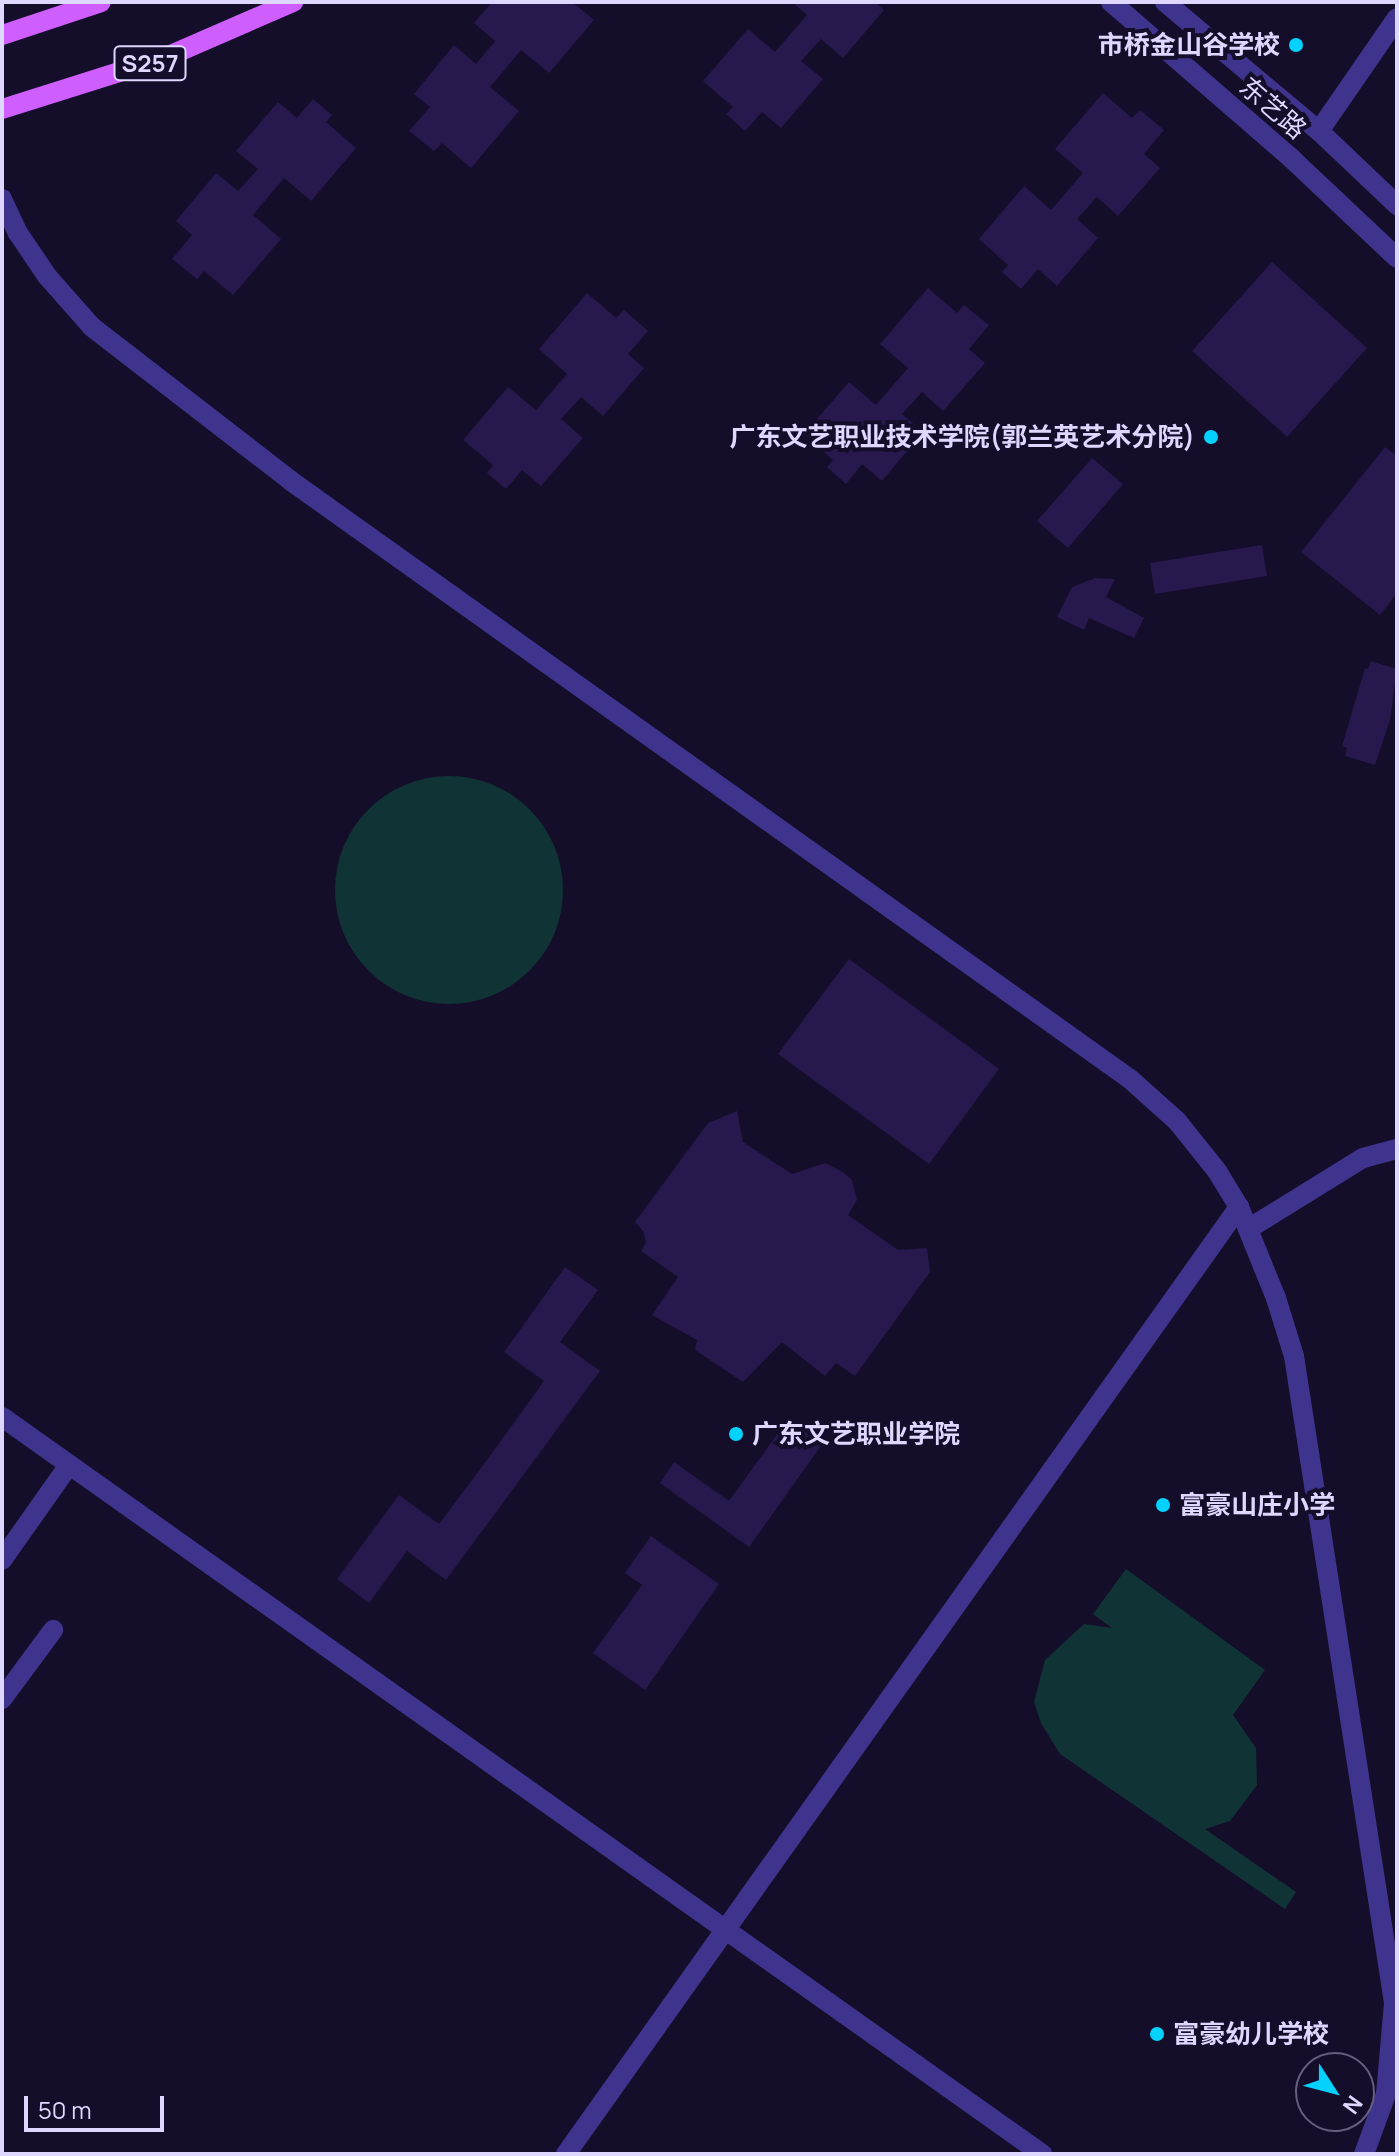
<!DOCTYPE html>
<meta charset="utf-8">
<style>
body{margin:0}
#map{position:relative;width:1399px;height:2156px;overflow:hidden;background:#150e2a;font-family:Manrope,"Noto Sans SC",sans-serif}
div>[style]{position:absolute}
.green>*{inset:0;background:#103335}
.round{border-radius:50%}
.building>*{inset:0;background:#27184d}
.minor>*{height:20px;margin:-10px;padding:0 10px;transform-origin:10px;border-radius:10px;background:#3f348d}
.major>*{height:20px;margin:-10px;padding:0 10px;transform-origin:10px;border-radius:10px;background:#cf5eff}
.dots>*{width:22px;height:22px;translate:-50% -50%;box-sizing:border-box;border:4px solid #150e2a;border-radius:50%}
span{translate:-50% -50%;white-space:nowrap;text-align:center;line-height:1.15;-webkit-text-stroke:8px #150e2a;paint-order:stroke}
.shield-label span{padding:2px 6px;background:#150e2a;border:2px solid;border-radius:6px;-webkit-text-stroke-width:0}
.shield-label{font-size:24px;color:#ded7ff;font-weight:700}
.poi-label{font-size:26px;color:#ded7ff;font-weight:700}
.right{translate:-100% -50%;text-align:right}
.left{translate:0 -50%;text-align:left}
.street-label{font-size:26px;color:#ded7ff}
.frame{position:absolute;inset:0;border:4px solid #ded7ff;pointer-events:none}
.north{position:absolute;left:1295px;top:2052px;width:80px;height:80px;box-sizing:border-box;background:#150e2a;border:2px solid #655e7f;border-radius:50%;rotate:126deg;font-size:22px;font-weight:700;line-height:32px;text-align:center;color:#ded7ff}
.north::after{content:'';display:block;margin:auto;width:28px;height:36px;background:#03d2ff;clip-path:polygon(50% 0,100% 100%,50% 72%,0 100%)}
.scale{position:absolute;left:24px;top:2096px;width:140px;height:36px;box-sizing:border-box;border:4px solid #ded7ff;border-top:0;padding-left:10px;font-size:24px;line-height:28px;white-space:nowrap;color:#ded7ff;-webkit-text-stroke:6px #150e2a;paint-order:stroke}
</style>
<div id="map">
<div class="green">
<div class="round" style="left:335px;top:776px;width:228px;height:228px"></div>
<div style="clip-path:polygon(1126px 1569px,1265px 1670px,1233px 1715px,1256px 1748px,1257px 1785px,1230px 1821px,1205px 1829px,1296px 1892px,1285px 1909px,1060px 1754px,1041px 1723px,1034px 1702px,1045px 1660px,1084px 1624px,1112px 1628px,1093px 1614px)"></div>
</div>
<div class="building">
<div style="clip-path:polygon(492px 2px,572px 2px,594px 20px,549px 73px,521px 50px,490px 87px,519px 111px,471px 168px,442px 143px,434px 151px,409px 131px,430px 107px,414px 94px,454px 45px,476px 64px,495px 41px,474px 23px)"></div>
<div style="clip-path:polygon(792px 2px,875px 2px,884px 10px,843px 58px,821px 39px,801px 61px,823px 79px,781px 128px,762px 112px,745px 131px,726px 114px,733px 107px,703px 81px,748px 29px,775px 52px,807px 15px)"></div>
<div style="clip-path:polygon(1103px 93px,1132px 118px,1140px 110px,1164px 130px,1144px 154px,1160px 168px,1118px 216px,1097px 197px,1077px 219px,1098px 238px,1057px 286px,1038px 269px,1021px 289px,1002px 272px,1008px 265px,979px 239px,1024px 186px,1051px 210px,1083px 173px,1055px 149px)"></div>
<div style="clip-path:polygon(313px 99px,332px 115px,326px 122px,356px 148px,311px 201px,284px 178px,253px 215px,281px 239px,233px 295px,204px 271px,197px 279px,172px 259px,192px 235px,176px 221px,216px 173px,238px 191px,258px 169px,236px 151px,278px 102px,297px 118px)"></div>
<div style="clip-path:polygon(1272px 262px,1367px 348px,1287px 437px,1192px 351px)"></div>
<div style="clip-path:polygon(928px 288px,957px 313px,964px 305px,989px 325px,969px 349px,985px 363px,943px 411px,922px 392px,902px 414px,923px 432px,882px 481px,862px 464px,846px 484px,827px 467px,833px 460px,804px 434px,849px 382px,876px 405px,908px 368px,880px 344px)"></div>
<div style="clip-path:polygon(587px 293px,616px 318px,624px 310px,648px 331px,628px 354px,644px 368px,603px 416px,581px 397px,561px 419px,583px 438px,541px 486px,522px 470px,506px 489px,487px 473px,493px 465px,463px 440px,508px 387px,536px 410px,567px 374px,539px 349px)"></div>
<div style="clip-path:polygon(1385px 447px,1397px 456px,1397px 593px,1380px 615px,1301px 552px)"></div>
<div style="clip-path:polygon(1092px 458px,1123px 484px,1068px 548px,1037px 521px)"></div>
<div style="clip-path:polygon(1262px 545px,1267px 576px,1155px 594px,1150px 563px)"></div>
<div style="clip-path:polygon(1095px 578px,1115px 579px,1106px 597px,1144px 618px,1134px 638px,1089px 618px,1084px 630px,1057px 617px,1072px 587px)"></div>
<div style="clip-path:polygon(1371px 661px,1397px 669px,1390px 720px,1375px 765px,1345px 756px,1347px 748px,1342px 746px,1365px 668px,1368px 669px)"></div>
<div style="clip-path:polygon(849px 959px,999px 1069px,929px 1164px,778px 1054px)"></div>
<div style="clip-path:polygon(737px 1111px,743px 1142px,792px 1174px,825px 1163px,843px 1172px,852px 1180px,857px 1200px,848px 1215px,898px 1250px,927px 1248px,930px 1272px,855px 1376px,836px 1363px,825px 1376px,782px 1342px,743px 1382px,695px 1350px,697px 1340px,652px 1315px,678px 1277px,641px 1251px,646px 1242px,643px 1231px,635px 1222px,708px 1123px)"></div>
<div style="clip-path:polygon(565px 1267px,598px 1290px,560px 1342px,600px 1371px,446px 1580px,407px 1551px,369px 1603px,337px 1579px,399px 1495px,439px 1524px,487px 1460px,544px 1381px,504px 1352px)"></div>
<div style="clip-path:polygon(789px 1418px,823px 1443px,749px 1547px,660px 1483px,674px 1462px,729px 1501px)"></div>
<div style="clip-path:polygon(651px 1536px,719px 1584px,645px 1690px,593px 1653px,642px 1585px,625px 1573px)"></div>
</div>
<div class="minor">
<div style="left:1111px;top:2px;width:240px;rotate:40.9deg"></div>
<div style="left:1292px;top:159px;width:144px;rotate:43.3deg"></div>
<div style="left:1165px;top:2px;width:201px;rotate:40deg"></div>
<div style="left:1319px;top:131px;width:108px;rotate:43.5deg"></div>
<div style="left:1319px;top:131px;width:137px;rotate:-55.4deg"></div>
<div style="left:2px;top:199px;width:38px;rotate:65deg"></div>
<div style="left:18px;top:233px;width:52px;rotate:56deg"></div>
<div style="left:47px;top:276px;width:68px;rotate:48.6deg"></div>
<div style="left:92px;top:327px;width:252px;rotate:37.7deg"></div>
<div style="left:291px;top:481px;width:1030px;rotate:35.48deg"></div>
<div style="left:1130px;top:1079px;width:63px;rotate:41.8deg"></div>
<div style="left:1177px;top:1121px;width:64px;rotate:51.3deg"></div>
<div style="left:1217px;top:1171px;width:42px;rotate:58.6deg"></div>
<div style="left:1239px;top:1207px;width:98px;rotate:67.9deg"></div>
<div style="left:1276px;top:1298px;width:61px;rotate:72.8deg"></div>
<div style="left:1294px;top:1356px;width:655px;rotate:81.21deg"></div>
<div style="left:1394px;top:2003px;width:91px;rotate:95deg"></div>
<div style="left:1386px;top:2094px;width:64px;rotate:110.1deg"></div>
<div style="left:1248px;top:1229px;width:135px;rotate:-31.7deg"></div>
<div style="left:1363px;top:1158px;width:35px;rotate:-15deg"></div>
<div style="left:2px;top:1417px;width:1275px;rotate:35.32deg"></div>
<div style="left:2px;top:1560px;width:116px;rotate:-54.8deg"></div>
<div style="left:2px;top:1699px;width:86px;rotate:-53.5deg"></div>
<div style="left:566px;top:2154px;width:1162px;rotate:-54.6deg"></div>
</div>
<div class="major">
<div style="left:2px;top:35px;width:104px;rotate:-18.4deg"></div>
<div style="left:2px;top:109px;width:170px;rotate:-17.5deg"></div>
<div style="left:164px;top:58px;width:141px;rotate:-23.5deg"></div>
</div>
<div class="dots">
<div style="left:1296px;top:45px;background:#03d2ff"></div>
<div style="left:1211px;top:437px;background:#03d2ff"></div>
<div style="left:736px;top:1434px;background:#03d2ff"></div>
<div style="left:1163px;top:1505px;background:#03d2ff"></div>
<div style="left:1157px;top:2034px;background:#03d2ff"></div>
</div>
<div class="shield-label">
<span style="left:150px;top:63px">S257</span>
</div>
<div class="poi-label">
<span class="right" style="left:1280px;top:45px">市桥金山谷学校</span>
<span class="right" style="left:1195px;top:437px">广东文艺职业技术学院(郭兰英艺术分院)</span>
<span class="left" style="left:752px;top:1434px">广东文艺职业学院</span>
<span class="left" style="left:1179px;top:1505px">富豪山庄小学</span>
<span class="left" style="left:1173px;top:2034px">富豪幼儿学校</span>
</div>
<div class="street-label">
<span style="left:1273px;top:108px;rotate:41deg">东艺路</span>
</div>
<div class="frame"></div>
<div class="north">N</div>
<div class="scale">50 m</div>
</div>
